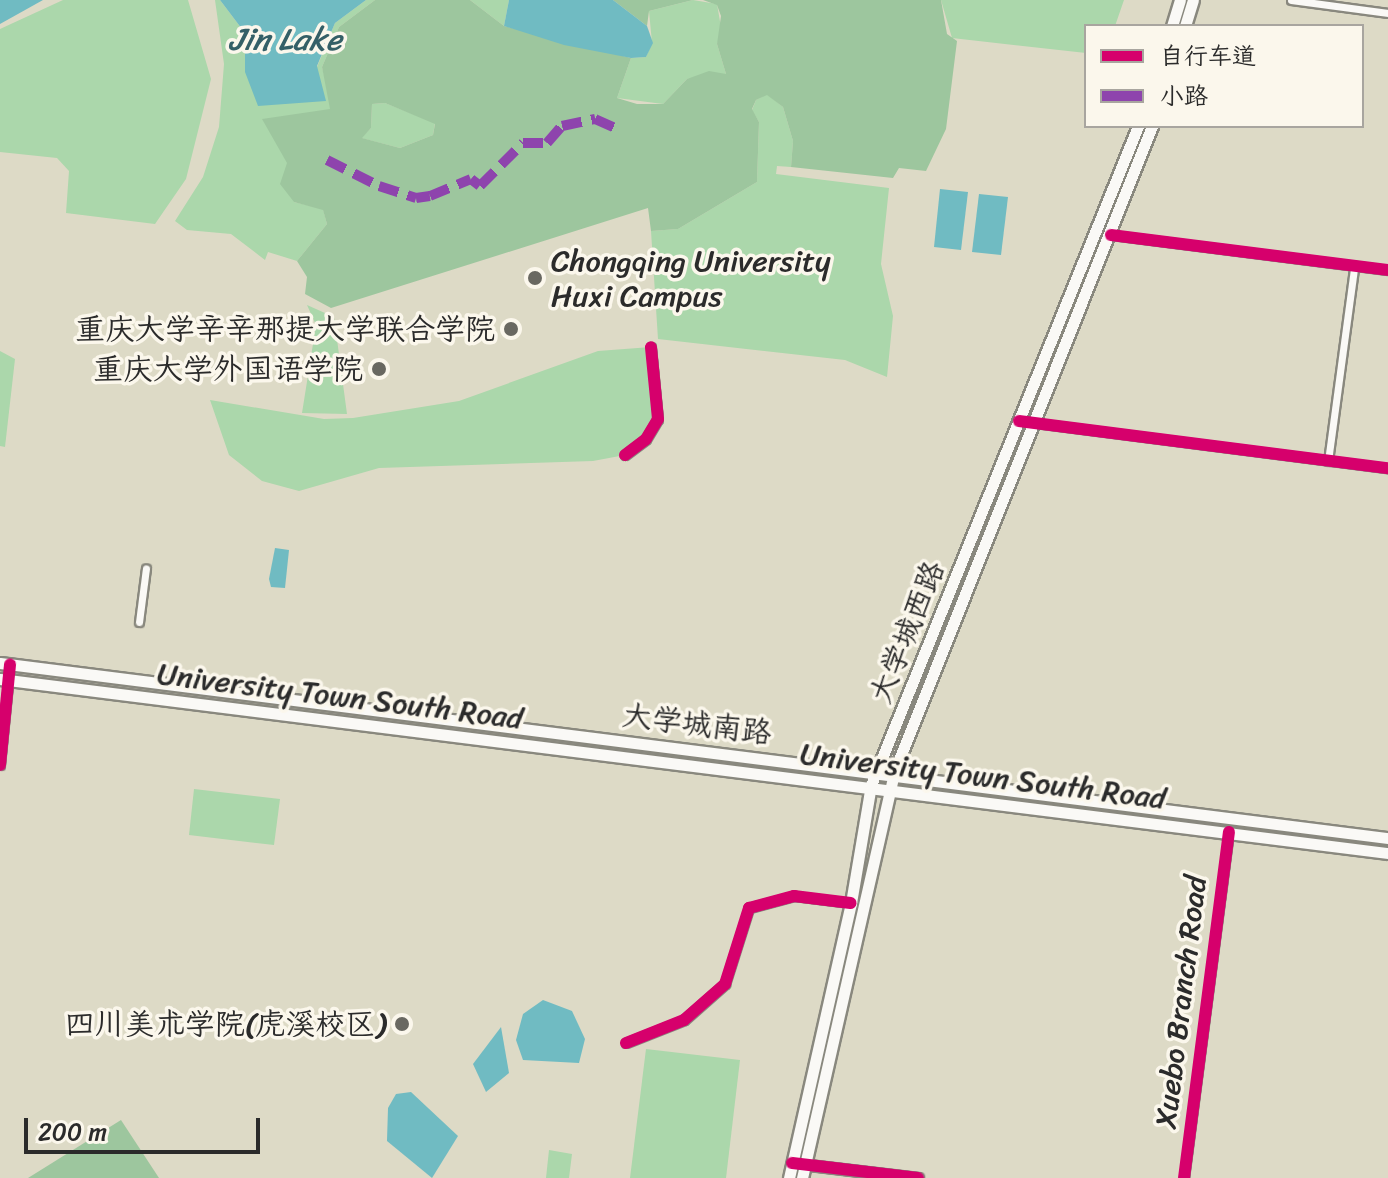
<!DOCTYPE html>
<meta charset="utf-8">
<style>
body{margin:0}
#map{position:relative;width:1388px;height:1178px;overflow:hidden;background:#dddac6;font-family:Sriracha,"LXGW WenKai TC",sans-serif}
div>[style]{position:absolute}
.green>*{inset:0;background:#abd7ab}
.forest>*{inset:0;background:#9dc69e}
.water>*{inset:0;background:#70bbc2}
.roads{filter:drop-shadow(2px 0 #89887e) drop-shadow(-2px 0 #89887e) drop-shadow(0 2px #89887e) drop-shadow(0 -2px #89887e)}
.minor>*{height:7px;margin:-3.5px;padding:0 3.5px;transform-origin:3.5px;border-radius:3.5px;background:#faf9f6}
.tertiary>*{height:9px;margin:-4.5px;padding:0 4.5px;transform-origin:4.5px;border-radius:4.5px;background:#faf9f6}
.primary>*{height:11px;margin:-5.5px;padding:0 5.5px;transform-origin:5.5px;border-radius:5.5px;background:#faf9f6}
.quiet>*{height:10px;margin-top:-5px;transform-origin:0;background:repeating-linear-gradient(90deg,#8e44ad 0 20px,transparent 0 30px)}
.cycleway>*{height:12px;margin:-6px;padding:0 6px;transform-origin:6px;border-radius:6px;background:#d6006c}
.dots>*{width:22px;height:22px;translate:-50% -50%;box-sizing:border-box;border:4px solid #fbf7ec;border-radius:50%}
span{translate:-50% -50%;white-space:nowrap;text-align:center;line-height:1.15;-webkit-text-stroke:7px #fbf7ec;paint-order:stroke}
.poi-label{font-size:30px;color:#2b2b2b}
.left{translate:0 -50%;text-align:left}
.right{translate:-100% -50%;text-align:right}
.street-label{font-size:30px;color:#2b2b2b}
.water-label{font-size:32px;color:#345f67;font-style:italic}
.legend{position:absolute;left:1084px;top:24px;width:280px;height:104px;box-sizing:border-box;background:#fbf7ec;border:2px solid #a8a59f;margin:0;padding:10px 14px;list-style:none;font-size:24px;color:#2b2b2b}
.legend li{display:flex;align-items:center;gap:16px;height:40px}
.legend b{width:40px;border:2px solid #a8a59f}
.scale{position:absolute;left:24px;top:1118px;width:236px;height:36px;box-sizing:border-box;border:4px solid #2b2b2b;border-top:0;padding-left:10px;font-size:24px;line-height:28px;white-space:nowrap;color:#2b2b2b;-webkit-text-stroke:6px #fbf7ec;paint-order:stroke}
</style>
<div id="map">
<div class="green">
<div style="clip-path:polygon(63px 0,188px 0,211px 79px,186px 179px,155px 224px,66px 213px,69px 171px,57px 158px,0 152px,0 29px)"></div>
<div style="clip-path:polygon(215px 0,220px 0,245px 33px,245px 72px,317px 67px,335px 23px,366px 0,375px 0,339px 27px,322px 67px,332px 107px,287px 163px,294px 202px,323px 209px,327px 224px,297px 261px,268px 252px,265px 260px,231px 234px,187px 230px,175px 221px,203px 177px,219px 127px,224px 64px)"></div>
<div style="clip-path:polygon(470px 0,509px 0,504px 26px)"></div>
<div style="clip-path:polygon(693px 0,717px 4px,722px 33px,717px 44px,726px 74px,687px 79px,663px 104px,617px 98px,631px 58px,646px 57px,652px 43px,649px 11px)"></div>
<div style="clip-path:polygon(941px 0,1124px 0,1115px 26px,1086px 26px,1086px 53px,952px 38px)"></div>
<div style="clip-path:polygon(767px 94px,783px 107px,793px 141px,791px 167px,777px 166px,776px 174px,889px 188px,881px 264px,893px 316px,887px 377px,845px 360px,658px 339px,651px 231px,678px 229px,757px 182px,759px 122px,752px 110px,756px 100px)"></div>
<div style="clip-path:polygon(385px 103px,435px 123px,433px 135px,400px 148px,361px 138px,371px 128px,372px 104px)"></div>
<div style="clip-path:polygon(307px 305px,334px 317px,347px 414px,302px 413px,316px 325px)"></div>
<div style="clip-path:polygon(651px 347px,658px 419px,646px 439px,625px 455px,593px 461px,379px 468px,299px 491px,262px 481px,229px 455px,210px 400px,324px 419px,353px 418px,459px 401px,598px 351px)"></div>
<div style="clip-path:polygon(0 351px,15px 359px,5px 447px,0 446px)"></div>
<div style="clip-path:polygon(194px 789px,280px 799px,274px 845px,189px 835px)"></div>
<div style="clip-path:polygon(646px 1049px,740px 1060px,726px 1178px,630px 1178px)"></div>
<div style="clip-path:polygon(549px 1150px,572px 1154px,569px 1178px,546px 1178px)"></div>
</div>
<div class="forest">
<div style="clip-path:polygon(evenodd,375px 0,470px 0,504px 26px,631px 58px,617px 98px,637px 104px,663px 104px,687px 79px,709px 71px,726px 74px,717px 44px,721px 16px,717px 5px,703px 0,941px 0,947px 34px,957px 41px,946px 129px,926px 171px,899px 168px,893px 178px,791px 167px,793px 141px,783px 107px,767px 95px,756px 100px,752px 109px,759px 122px,757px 182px,678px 229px,651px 231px,648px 208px,331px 308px,305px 294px,307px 277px,297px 261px,327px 224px,323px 210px,294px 202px,280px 184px,287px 163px,262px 119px,330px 109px,322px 67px,339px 27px,375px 0,385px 103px,435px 124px,433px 135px,400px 148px,362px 138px,371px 128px,372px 104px,385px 103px)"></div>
<div style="clip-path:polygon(613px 0,693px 0,649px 11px,647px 26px)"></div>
<div style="clip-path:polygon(121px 1120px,159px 1178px,28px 1178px)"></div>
</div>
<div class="water">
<div style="clip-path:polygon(0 0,43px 0,0 24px)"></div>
<div style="clip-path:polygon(220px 0,366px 0,335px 23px,317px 66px,326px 101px,258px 106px,245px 72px,245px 33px)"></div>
<div style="clip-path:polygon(509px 0,613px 0,647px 26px,653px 43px,646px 57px,631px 58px,564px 45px,504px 26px)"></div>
<div style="clip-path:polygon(940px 189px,968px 192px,961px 250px,934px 247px)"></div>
<div style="clip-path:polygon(979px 194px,1008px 197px,1001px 255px,972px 252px)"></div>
<div style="clip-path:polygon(275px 548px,289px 550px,285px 588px,271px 587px,269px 579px)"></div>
<div style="clip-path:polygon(543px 1000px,572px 1011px,585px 1039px,579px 1063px,523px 1060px,516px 1040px,523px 1014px)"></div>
<div style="clip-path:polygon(501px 1027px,509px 1073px,486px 1092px,473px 1064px)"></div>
<div style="clip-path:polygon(411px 1092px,458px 1136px,432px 1178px,387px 1141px,388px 1108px,396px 1094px)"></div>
</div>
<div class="roads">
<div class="minor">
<div style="left:1291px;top:0;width:98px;rotate:7.6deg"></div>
<div style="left:1111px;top:235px;width:279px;rotate:7.2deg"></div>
<div style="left:1019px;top:421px;width:372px;rotate:7.3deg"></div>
<div style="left:625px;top:455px;width:26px;rotate:-37deg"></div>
<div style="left:646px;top:439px;width:23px;rotate:-59deg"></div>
<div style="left:658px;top:419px;width:72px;rotate:-95.6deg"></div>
<div style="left:1328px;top:461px;width:195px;rotate:-82.3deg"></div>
<div style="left:139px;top:622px;width:54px;rotate:-82.6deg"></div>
<div style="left:0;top:765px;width:101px;rotate:-84.3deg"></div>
<div style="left:626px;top:1043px;width:62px;rotate:-21.6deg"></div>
<div style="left:684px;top:1020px;width:55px;rotate:-41.3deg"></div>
<div style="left:725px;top:984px;width:80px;rotate:-72.5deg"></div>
<div style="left:749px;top:908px;width:47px;rotate:-14.9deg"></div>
<div style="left:794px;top:896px;width:57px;rotate:7deg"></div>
<div style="left:1184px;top:1178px;width:349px;rotate:-82.6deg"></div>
</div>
<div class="tertiary">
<div style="left:792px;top:1163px;width:127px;rotate:6.8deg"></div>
</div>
<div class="primary">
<div style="left:1172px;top:26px;width:27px;rotate:-73deg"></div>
<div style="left:1185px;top:26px;width:27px;rotate:-73deg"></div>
<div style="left:0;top:663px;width:1399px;rotate:7.19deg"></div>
<div style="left:0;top:679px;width:1399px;rotate:7.15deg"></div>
<div style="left:789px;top:1178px;width:282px;rotate:-77.3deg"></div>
<div style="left:851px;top:903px;width:120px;rotate:-80.4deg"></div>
<div style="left:871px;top:785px;width:711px;rotate:-67.94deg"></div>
<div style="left:802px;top:1178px;width:416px;rotate:-77.2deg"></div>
<div style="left:894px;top:772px;width:696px;rotate:-68.23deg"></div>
</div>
</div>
<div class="quiet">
<div style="left:327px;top:160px;width:58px;rotate:26.6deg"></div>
<div style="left:379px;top:186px;width:39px;rotate:18deg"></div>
<div style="left:416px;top:198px;width:14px;rotate:-8deg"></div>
<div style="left:430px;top:196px;width:44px;rotate:-22.5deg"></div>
<div style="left:471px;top:179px;width:11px;rotate:38deg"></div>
<div style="left:480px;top:186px;width:61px;rotate:-45deg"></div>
<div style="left:523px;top:143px;width:24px"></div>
<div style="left:547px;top:143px;width:23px;rotate:-49deg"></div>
<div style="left:562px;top:126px;width:34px;rotate:-12deg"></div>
<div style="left:595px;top:119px;width:24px;rotate:24deg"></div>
</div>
<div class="cycleway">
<div style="left:1111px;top:235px;width:279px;rotate:7.2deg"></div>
<div style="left:1019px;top:421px;width:372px;rotate:7.3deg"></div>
<div style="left:625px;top:455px;width:26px;rotate:-37deg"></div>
<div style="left:646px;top:439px;width:23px;rotate:-59deg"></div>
<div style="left:658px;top:419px;width:72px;rotate:-95.6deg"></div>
<div style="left:0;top:765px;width:101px;rotate:-84.3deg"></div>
<div style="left:626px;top:1043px;width:62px;rotate:-21.6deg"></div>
<div style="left:684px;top:1020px;width:55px;rotate:-41.3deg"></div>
<div style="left:725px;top:984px;width:80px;rotate:-72.5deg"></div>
<div style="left:749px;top:908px;width:47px;rotate:-14.9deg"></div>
<div style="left:794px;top:896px;width:57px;rotate:7deg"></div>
<div style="left:792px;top:1163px;width:127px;rotate:6.8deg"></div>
<div style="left:1184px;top:1178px;width:349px;rotate:-82.6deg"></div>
</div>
<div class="dots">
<div style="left:535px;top:278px;background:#696861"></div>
<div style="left:511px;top:329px;background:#696861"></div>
<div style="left:379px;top:369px;background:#696861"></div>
<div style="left:402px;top:1024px;background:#696861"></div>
</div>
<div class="poi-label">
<span class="left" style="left:551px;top:278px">Chongqing University<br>Huxi Campus</span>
<span class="right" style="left:495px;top:329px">重庆大学辛辛那提大学联合学院</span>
<span class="right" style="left:363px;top:369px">重庆大学外国语学院</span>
<span class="right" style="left:386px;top:1024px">四川美术学院(虎溪校区)</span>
</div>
<div class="street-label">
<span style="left:907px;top:632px;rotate:-68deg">大学城西路</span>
<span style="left:340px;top:696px;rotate:7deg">University Town South Road</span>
<span style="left:697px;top:724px;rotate:7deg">大学城南路</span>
<span style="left:983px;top:776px;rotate:7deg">University Town South Road</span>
<span style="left:1181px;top:1002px;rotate:-83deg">Xuebo Branch Road</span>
</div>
<div class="water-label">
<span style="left:285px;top:40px">Jin Lake</span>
</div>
<ul class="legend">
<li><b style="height:10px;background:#d6006c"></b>自行车道</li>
<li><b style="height:10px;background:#8e44ad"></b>小路</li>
</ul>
<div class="scale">200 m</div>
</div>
